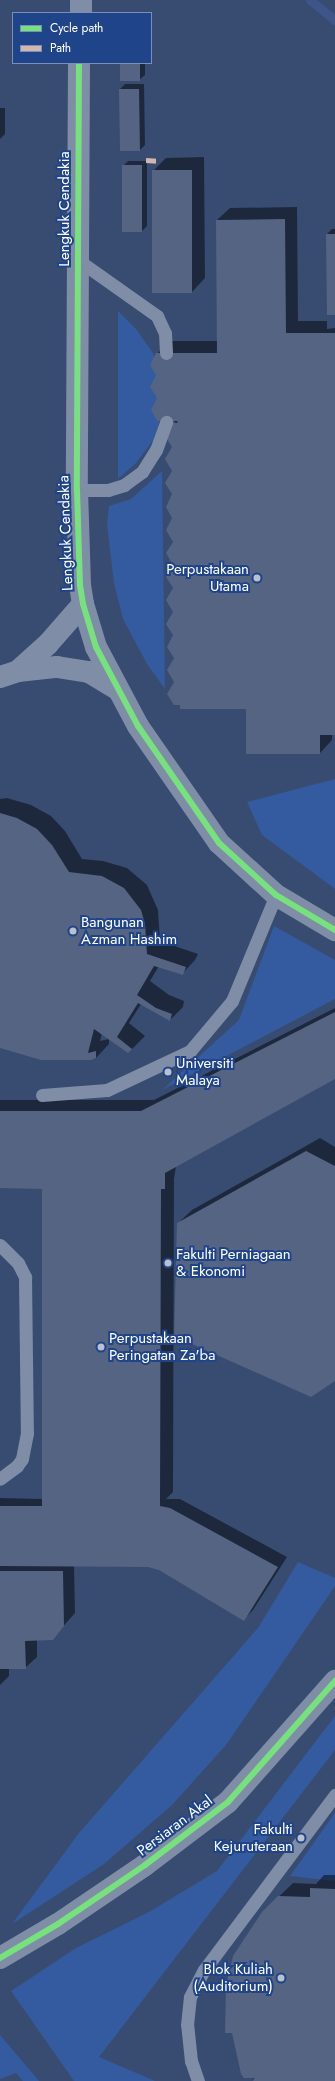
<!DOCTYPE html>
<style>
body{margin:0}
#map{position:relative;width:335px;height:2081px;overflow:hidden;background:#384c72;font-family:Jost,sans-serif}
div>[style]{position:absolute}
.green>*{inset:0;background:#345aa0}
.shadow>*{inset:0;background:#0007}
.stream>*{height:9px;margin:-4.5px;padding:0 4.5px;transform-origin:4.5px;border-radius:4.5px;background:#3d5588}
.building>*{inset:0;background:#546482}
.service>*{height:13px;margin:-6.5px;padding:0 6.5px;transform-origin:6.5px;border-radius:6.5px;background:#7f8da7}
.minor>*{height:22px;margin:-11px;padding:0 11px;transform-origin:11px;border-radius:11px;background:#7f8da7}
.tertiary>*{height:22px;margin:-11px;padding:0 11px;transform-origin:11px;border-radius:11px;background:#7f8da7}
.quiet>*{height:5px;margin-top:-2.5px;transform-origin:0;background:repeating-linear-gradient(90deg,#d1b7ad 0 10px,transparent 0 15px)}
.cycleway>*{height:6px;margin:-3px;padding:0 3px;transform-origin:3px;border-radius:3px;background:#77e17e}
.dots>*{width:11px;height:11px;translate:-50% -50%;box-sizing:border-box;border:2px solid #20448a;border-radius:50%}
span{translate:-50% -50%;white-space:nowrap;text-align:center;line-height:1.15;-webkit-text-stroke:4px #20448a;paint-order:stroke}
.street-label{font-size:15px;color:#fff}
.poi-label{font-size:15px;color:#fff}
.right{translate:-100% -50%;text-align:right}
.left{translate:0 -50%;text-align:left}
.legend{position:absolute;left:12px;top:12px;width:140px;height:52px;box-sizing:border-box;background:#20448a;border:1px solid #798fb9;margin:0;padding:5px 7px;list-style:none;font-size:12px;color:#fff}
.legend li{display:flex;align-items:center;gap:8px;height:20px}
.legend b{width:20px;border:1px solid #798fb9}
</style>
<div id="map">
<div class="green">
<div style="clip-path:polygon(118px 311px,136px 329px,153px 353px,162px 381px,163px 411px,154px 439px,136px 463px,118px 479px)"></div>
<div style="clip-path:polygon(162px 471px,165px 689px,147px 664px,123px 619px,114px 583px,107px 525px,109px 506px,131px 499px)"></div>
<div style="clip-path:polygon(335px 779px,335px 889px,262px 835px,247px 802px)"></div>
<div style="clip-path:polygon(274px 926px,335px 960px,335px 999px,162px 1090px,239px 1020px)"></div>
<div style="clip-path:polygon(298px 1562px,335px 1578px,335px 1586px,226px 1745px,172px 1805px,104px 1864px,12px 1924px,79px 1833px,258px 1628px)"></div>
<div style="clip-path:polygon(335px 1716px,335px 1750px,99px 2057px,155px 2081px,74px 2081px,11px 1991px,76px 1948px,149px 1912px,217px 1871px)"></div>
<div style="clip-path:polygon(335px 1813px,335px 1881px,290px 1876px)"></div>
<div style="clip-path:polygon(0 2035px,39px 2081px,23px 2081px,16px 2073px,0 2079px)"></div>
</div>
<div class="shadow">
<div style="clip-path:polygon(121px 63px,145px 63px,145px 75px,139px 80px)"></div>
<div style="clip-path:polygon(125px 84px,144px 84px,145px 145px,140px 150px,121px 150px,120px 89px)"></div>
<div style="clip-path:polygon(0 108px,5px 108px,5px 134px,0 139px)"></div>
<div style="clip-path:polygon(204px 157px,205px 278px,192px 292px,153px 171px,166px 158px)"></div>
<div style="clip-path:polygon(128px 161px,147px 161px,147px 226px,142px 231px,123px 231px,123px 166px)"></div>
<div style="clip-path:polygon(297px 207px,298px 321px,327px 321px,327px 329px,335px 328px,335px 734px,332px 734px,332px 740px,320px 753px,247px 708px,179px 418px,177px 418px,179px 704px,175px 682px,174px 612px,173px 423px,176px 420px,158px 398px,157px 354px,170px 341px,218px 341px,217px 220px,230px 208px)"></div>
<div style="clip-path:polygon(332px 229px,335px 229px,335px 314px,328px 314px,327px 234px)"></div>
<div style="clip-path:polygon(7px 798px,31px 805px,51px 816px,65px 831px,82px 859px,103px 861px,127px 868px,147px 885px,158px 910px,160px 941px,198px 954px,195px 960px,182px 974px,159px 966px,150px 981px,169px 995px,184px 1001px,183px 1007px,170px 1020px,141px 1004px,129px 1023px,145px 1036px,132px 1049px,102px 1033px,100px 1041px,109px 1039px,109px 1044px,96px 1058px,85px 1060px,41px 1059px,0 1047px,0 799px)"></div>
<div style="clip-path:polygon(335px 1008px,335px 1078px,176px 1166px,174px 1179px,173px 1492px,166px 1499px,180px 1499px,287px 1557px,253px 1610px,244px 1619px,159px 1569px,148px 1566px,74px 1565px,75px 1613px,52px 1639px,37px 1640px,37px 1657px,25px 1668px,9px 1668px,9px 1676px,0 1685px,0 1498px,43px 1499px,45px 1187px,0 1187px,0 1100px,154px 1100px)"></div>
<div style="clip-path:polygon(320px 1138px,335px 1147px,335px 1380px,178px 1223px,192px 1210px)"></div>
<div style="clip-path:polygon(324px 1875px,335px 1875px,335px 2081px,254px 2081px,233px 2032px,226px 2032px,226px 2003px,234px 1956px,263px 1912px,293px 1883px,316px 1884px)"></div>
</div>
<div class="stream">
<div style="left:310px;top:0;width:32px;rotate:39deg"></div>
</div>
<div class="building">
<div style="clip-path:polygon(120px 63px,140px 63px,140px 81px,120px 81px)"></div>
<div style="clip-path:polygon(119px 89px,139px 89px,140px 151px,120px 151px)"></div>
<div style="clip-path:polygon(122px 165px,142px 165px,142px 232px,122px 232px)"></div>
<div style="clip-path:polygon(152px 170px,192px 170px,192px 293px,152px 293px)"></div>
<div style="clip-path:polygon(285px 219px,286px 333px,335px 333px,335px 735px,320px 735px,320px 754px,246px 754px,246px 709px,180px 709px,180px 705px,174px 705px,167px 694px,174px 682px,167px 670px,174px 658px,167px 647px,173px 635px,166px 624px,173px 612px,166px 600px,173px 588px,166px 577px,173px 565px,166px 553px,173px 542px,166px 530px,172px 518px,166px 507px,172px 494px,165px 483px,172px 471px,165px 459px,172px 447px,165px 436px,172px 422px,178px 423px,178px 421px,157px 421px,151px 410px,157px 398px,150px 387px,156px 375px,150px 365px,156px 353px,217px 353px,216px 220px)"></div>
<div style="clip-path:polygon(326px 234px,335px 234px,335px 315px,327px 315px)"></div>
<div style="clip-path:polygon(0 813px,17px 818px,37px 829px,52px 845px,69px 872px,102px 876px,124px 888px,141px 910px,145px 924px,147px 954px,186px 967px,183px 975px,154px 966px,137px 995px,156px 1008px,172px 1014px,170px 1021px,138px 1003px,117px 1037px,132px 1049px,128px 1053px,94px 1029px,88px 1053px,96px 1051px,96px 1058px,91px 1060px,41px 1060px,0 1048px)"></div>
<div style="clip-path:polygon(335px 1012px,335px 1079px,165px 1173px,165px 1189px,161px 1189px,160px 1506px,170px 1508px,278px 1567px,244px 1621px,159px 1570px,148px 1567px,0 1566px,0 1506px,42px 1506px,42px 1189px,0 1188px,0 1111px,141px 1111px)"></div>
<div style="clip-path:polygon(306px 1151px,335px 1166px,335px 1381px,311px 1397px,174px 1336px,177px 1223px)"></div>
<div style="clip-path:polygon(0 1571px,63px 1571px,64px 1626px,53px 1640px,25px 1641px,26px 1669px,0 1669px)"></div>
<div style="clip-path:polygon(310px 1888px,335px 1889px,335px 2081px,253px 2081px,254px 2078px,244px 2078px,241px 2074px,232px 2033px,225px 2033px,226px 1985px,233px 1956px,262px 1912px,278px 1896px,310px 1897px)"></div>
</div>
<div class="service">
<div style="left:78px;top:260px;width:97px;rotate:35.3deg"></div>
<div style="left:157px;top:316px;width:19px;rotate:65deg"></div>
<div style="left:165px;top:333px;width:20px;rotate:87deg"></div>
<div style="left:77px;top:490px;width:31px"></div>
<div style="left:108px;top:490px;width:17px;rotate:-17deg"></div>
<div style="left:124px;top:485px;width:22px;rotate:-36deg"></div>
<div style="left:142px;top:472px;width:26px;rotate:-58deg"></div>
<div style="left:156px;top:450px;width:30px;rotate:-70deg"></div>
<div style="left:42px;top:1095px;width:65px;rotate:-4.4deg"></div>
<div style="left:107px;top:1090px;width:92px;rotate:-25.2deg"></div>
<div style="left:190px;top:1051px;width:65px;rotate:-50deg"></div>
<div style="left:232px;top:1001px;width:115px;rotate:-67.5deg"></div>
<div style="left:0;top:1245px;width:25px;rotate:45deg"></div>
<div style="left:18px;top:1263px;width:16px;rotate:63deg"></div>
<div style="left:25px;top:1277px;width:156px;rotate:89.3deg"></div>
<div style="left:27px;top:1433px;width:26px;rotate:101deg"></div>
<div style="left:22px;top:1459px;width:9px;rotate:126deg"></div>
<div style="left:17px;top:1466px;width:21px;rotate:143deg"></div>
<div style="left:198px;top:2081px;width:21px;rotate:-109deg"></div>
<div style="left:191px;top:2061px;width:36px;rotate:-96deg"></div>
<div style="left:187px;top:2025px;width:28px;rotate:-84deg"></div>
<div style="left:190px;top:1997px;width:30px;rotate:-63deg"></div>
<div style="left:204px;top:1970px;width:219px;rotate:-53.2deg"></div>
</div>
<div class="minor">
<div style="left:83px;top:604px;width:53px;rotate:131.2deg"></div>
<div style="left:48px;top:644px;width:40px;rotate:138deg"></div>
<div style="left:18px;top:671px;width:39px;rotate:-6deg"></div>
<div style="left:57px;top:667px;width:32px;rotate:9deg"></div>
<div style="left:89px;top:672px;width:31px;rotate:31deg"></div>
<div style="left:0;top:677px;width:19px;rotate:-18deg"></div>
</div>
<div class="tertiary">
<div style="left:81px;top:13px;width:13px;rotate:-90deg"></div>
<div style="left:79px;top:63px;width:427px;rotate:90.3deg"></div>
<div style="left:77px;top:490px;width:95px;rotate:88.2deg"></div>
<div style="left:80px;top:585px;width:19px;rotate:81deg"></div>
<div style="left:83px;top:604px;width:45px;rotate:73.2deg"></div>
<div style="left:96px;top:647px;width:89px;rotate:62deg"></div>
<div style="left:138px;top:726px;width:142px;rotate:55.3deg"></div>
<div style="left:219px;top:843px;width:77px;rotate:42.4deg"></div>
<div style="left:276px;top:895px;width:69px;rotate:30.7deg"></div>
<div style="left:0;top:1958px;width:67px;rotate:-30.4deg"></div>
<div style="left:58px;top:1924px;width:105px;rotate:-34.1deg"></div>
<div style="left:145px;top:1865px;width:104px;rotate:-37.2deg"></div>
<div style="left:228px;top:1802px;width:162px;rotate:-48.5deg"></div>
</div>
<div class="quiet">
<div style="left:146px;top:160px;width:15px;rotate:4deg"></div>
</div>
<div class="cycleway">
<div style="left:79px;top:63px;width:427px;rotate:90.3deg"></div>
<div style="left:77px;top:490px;width:95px;rotate:88.2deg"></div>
<div style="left:80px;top:585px;width:19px;rotate:81deg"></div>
<div style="left:83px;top:604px;width:45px;rotate:73.2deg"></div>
<div style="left:96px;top:647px;width:89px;rotate:62deg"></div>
<div style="left:138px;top:726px;width:142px;rotate:55.3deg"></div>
<div style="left:219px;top:843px;width:77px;rotate:42.4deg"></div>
<div style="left:276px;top:895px;width:69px;rotate:30.7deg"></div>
<div style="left:0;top:1958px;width:67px;rotate:-30.4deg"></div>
<div style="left:58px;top:1924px;width:105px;rotate:-34.1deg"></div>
<div style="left:145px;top:1865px;width:104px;rotate:-37.2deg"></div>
<div style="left:228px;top:1802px;width:162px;rotate:-48.5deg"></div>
</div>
<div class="dots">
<div style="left:257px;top:578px;background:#b9c0ce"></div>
<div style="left:73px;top:931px;background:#b9c0ce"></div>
<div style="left:168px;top:1072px;background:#b9c0ce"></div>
<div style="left:168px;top:1263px;background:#b9c0ce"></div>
<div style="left:101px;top:1347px;background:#b9c0ce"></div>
<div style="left:301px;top:1838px;background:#b9c0ce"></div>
<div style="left:281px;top:1978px;background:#b9c0ce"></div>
</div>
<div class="street-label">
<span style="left:65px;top:209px;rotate:-90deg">Lengkuk Cendakia</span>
<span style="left:66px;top:533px;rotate:-92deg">Lengkuk Cendakia</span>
<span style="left:175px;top:1826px;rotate:-37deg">Persiaran Akal</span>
</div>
<div class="poi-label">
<span class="right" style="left:249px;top:578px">Perpustakaan<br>Utama</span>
<span class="left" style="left:81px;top:931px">Bangunan<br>Azman Hashim</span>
<span class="left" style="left:176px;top:1072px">Universiti<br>Malaya</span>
<span class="left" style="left:176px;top:1263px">Fakulti Perniagaan<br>&amp; Ekonomi</span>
<span class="left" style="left:109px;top:1347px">Perpustakaan<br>Peringatan Za'ba</span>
<span class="right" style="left:293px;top:1838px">Fakulti<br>Kejuruteraan</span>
<span class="right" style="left:273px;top:1978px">Blok Kuliah<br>(Auditorium)</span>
</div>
<ul class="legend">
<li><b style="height:5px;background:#77e17e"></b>Cycle path</li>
<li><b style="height:5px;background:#d1b7ad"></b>Path</li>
</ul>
</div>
